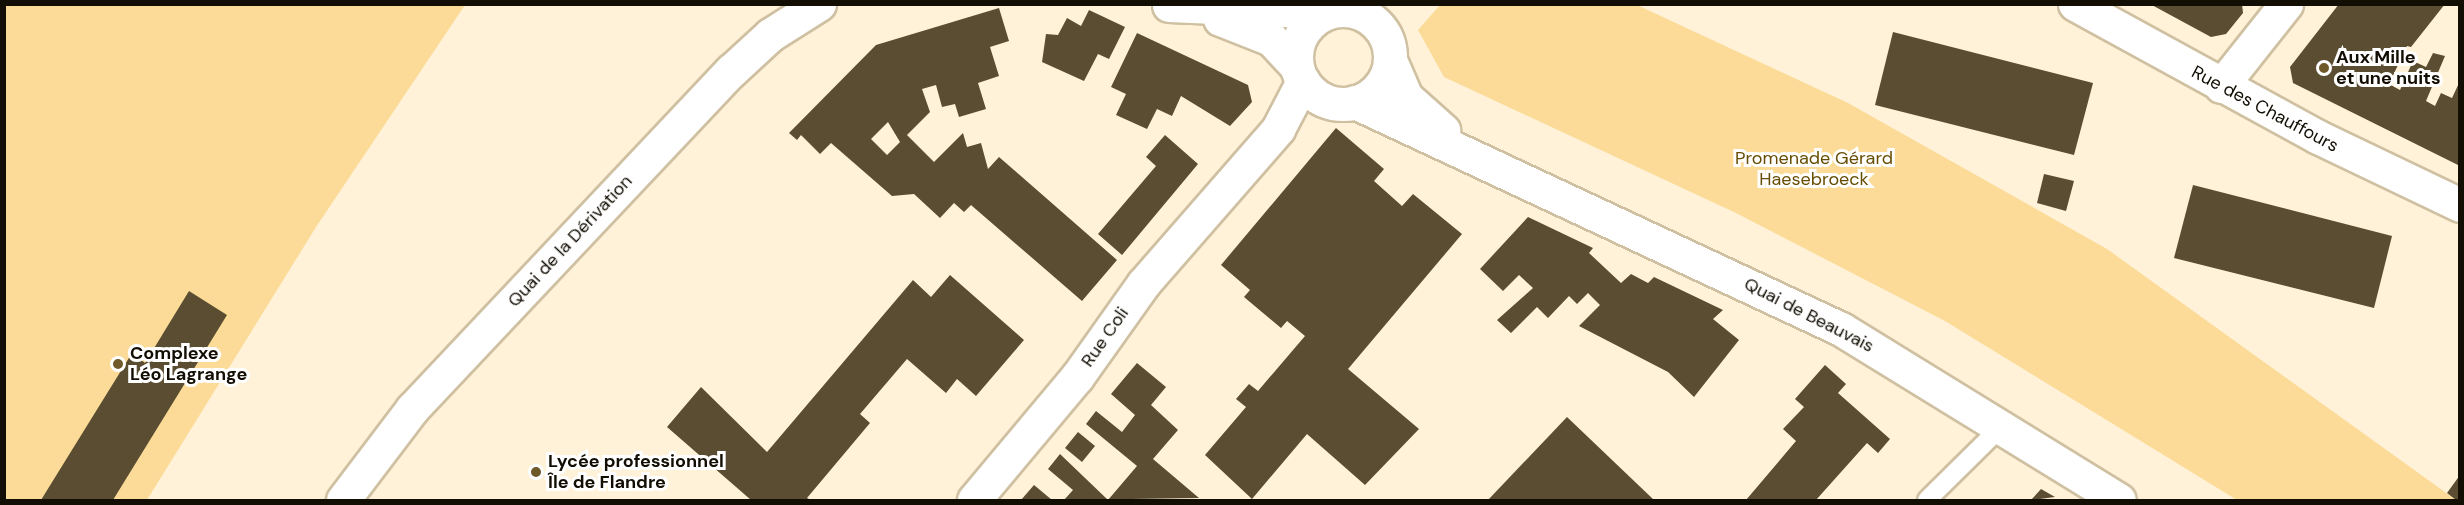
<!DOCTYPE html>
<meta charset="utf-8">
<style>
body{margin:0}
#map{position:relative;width:2464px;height:505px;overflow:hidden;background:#fff2d8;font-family:"DM Sans",sans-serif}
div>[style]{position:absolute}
.green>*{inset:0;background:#fbdb97}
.building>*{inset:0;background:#5a4d31}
.roads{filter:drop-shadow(2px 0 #cfc0a1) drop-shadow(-2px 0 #cfc0a1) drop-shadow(0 2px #cfc0a1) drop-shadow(0 -2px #cfc0a1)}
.lane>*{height:18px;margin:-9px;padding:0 9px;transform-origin:9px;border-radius:9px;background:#fff}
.street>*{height:33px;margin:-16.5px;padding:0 16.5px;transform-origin:16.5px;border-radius:16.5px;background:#fff}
.street>.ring{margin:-16.5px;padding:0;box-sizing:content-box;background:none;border:33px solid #fff;border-radius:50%}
.dots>*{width:16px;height:16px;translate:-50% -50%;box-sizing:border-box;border:3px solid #fff;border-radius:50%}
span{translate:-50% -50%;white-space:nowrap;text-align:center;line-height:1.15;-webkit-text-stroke:6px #fff;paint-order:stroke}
.poi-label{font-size:18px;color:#130e04;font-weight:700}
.left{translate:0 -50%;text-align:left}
.street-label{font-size:18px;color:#130e04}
.park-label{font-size:18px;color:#674d02}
.frame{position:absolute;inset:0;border:6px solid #130e04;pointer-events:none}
</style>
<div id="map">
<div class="green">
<div style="clip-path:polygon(5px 5px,465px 5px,316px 227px,147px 500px,5px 500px)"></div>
<div style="clip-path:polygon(1440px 5px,1637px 5px,1848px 103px,2107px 249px,2456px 500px,2237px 500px,1945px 321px,1736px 213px,1444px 77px,1418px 30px)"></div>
</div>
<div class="building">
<div style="clip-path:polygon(2150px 4px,2242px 4px,2243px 13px,2226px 34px,2211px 37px)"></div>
<div style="clip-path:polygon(2339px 4px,2445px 4px,2411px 47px,2407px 46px,2389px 84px,2400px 90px,2413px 61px,2426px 67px,2433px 53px,2445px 56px,2426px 101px,2435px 106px,2441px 93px,2452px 98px,2460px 81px,2460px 166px,2293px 83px,2290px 67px)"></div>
<div style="clip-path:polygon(evenodd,999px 8px,1009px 41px,990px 47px,999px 76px,978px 83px,986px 109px,959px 117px,955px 104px,942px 107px,936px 85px,922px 89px,930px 112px,907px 135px,934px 162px,963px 133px,967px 147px,981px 143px,988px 169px,999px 157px,1117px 260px,1082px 301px,971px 205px,964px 212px,954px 203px,940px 218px,914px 194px,892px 196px,831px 143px,820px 154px,801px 135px,797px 140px,789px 133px,876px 45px,999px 8px,888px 122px,900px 142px,887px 155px,871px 139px,888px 122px)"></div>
<div style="clip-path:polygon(1089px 10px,1125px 27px,1109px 59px,1098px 54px,1084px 81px,1042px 62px,1046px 34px,1058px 35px,1067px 18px,1081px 26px)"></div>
<div style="clip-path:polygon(1893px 32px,2093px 83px,2074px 155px,1875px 105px)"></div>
<div style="clip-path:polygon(1137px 33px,1248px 85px,1252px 102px,1230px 126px,1181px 96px,1172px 116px,1157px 109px,1147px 129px,1116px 115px,1126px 94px,1111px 87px)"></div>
<div style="clip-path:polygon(1336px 128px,1384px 169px,1374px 181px,1402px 206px,1413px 194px,1462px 234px,1348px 369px,1419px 429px,1365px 485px,1307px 434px,1252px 499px,1205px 455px,1246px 407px,1236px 399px,1249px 384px,1258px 391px,1305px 336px,1287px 321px,1281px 328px,1244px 297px,1250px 290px,1221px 265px)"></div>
<div style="clip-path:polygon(1165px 135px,1198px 164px,1122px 255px,1098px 234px,1156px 166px,1146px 157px)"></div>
<div style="clip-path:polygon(2044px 174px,2074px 181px,2066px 211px,2037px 203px)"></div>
<div style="clip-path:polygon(2193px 185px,2392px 236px,2374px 308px,2174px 258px)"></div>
<div style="clip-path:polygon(1528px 217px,1593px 248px,1589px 253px,1621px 283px,1631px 274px,1648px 283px,1654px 277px,1723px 310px,1713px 319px,1739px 340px,1694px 397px,1668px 372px,1579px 326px,1600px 305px,1588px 293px,1577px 304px,1569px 296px,1548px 318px,1537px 307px,1511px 333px,1497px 320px,1533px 288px,1519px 275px,1503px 291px,1480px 269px)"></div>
<div style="clip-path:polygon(950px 275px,1024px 340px,976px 396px,957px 379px,946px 393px,907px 359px,860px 414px,870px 423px,807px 498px,811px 500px,751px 500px,667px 427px,701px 387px,767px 452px,913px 280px,931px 297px)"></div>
<div style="clip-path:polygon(189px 291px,227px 315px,113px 500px,41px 500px,132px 353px,145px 363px)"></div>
<div style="clip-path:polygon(1137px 363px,1166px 387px,1151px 405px,1178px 430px,1153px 459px,1199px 498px,1064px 500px,1073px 490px,1048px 469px,1060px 454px,1108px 500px,1137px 466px,1086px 424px,1096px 411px,1122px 432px,1135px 415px,1111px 394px)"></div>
<div style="clip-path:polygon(1825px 365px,1846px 384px,1838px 393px,1890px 439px,1878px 453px,1867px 443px,1816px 500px,1746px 500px,1796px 441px,1783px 429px,1804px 407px,1795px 399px)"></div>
<div style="clip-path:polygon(1567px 417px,1654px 500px,1488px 500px)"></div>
<div style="clip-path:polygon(1078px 432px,1095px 446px,1082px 462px,1065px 448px)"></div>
<div style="clip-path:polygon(2460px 475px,2460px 500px,2456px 500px,2447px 493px)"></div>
<div style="clip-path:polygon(1034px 485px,1052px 500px,1021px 500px)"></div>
<div style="clip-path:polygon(2041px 489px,2055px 497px,2031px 500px)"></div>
</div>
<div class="roads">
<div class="lane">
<div style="left:1927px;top:500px;width:105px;rotate:-44.6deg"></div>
</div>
<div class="street">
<div style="left:2075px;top:4px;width:277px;rotate:28.7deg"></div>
<div style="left:2318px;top:137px;width:157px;rotate:25.6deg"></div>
<div style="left:1169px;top:5px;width:159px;rotate:2.5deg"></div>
<div class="ring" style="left:1296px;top:10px;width:61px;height:61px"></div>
<div style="left:1220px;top:19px;width:55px;rotate:21.4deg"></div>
<div style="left:1271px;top:39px;width:38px;rotate:47deg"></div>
<div style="left:1390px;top:60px;width:40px;rotate:66.6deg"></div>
<div style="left:1406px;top:97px;width:50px;rotate:41.7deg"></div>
<div style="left:2221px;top:86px;width:105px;rotate:-51.6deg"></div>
<div style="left:1355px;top:102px;width:536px;rotate:25.04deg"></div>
<div style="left:1841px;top:329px;width:326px;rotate:31.6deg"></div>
<div style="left:343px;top:500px;width:114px;rotate:-52.8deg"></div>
<div style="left:412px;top:409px;width:465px;rotate:-46.7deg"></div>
<div style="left:731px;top:71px;width:53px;rotate:-42.7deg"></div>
<div style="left:770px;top:35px;width:58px;rotate:-32.3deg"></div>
<div style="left:974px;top:500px;width:160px;rotate:-50.1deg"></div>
<div style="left:1077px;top:377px;width:114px;rotate:-54.6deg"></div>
<div style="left:1143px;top:284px;width:206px;rotate:-48.9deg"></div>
<div style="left:1278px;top:129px;width:54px;rotate:-62.5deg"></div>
</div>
</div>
<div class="dots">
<div style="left:2324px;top:68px;background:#6f5929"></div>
<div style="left:118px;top:364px;background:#6f5929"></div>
<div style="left:536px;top:472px;background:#6f5929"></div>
</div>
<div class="poi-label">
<span class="left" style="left:2336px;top:68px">Aux Mille<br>et une nuits</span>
<span class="left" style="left:130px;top:364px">Complexe<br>Léo Lagrange</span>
<span class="left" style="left:548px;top:472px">Lycée professionnel<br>Île de Flandre</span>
</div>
<div class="street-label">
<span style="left:2265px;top:109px;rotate:28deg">Rue des Chauffours</span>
<span style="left:570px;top:241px;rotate:-47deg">Quai de la Dérivation</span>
<span style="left:1809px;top:315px;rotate:27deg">Quai de Beauvais</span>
<span style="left:1105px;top:337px;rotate:-55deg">Rue Coli</span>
</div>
<div class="park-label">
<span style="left:1814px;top:169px">Promenade Gérard<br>Haesebroeck</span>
</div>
<div class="frame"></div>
</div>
